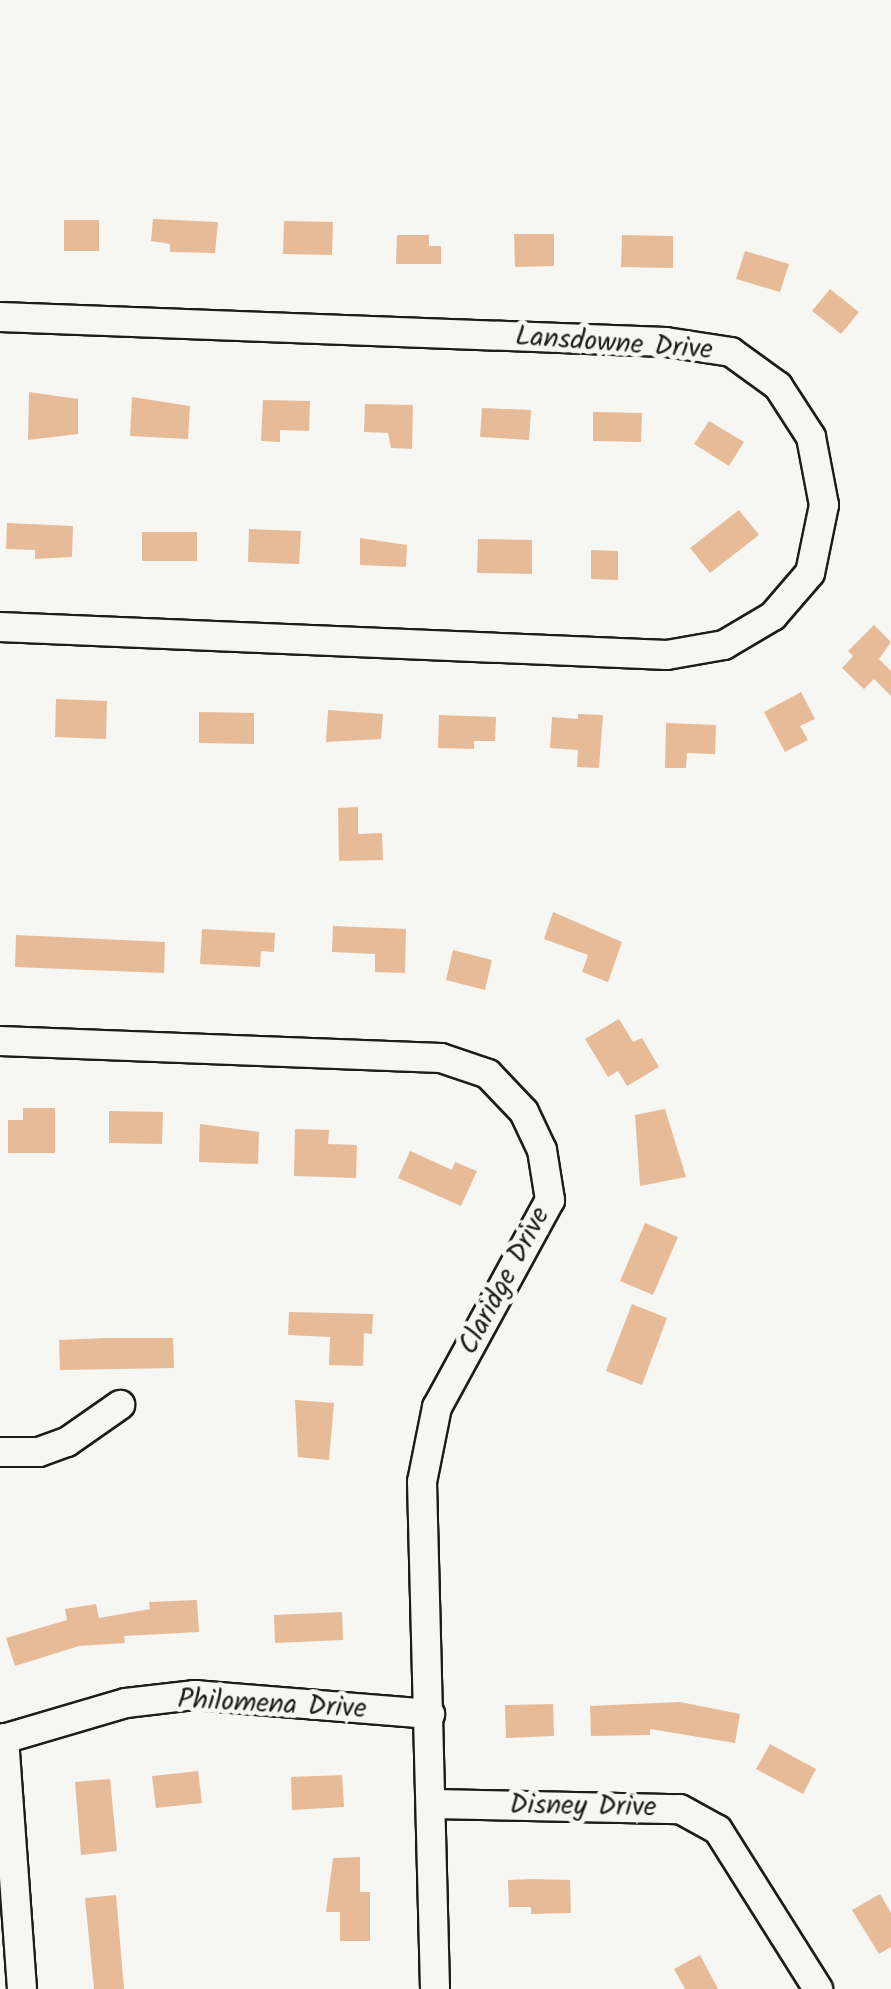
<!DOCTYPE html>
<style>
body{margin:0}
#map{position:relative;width:891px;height:1989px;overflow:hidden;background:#f6f6f2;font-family:Kalam,sans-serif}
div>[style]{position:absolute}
.building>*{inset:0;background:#e8bb98}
.roads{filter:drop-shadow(2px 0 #1c1c1c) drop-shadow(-2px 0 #1c1c1c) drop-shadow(0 2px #1c1c1c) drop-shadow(0 -2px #1c1c1c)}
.minor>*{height:28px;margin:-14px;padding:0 14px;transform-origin:14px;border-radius:14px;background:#f6f6f2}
span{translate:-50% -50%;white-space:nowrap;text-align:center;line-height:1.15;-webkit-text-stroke:10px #f6f6f2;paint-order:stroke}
.street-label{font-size:28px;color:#1c1c1c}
</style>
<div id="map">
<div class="building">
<div style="clip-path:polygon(153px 219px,218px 222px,215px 253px,170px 252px,170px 244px,151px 241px)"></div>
<div style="clip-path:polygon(64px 220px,99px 220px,99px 251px,64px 251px)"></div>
<div style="clip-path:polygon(284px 221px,333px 222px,332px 255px,283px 254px)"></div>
<div style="clip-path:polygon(514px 234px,554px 234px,554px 266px,515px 267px)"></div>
<div style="clip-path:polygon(397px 235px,429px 235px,429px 246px,441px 246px,441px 264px,396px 264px)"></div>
<div style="clip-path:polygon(622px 235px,673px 236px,673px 268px,621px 267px)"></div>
<div style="clip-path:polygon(745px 251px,789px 264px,780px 292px,736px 279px)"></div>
<div style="clip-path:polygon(830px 289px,859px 312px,841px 334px,812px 311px)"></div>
<div style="clip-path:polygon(29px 392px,78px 399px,78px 434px,28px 440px)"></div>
<div style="clip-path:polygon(132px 397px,190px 406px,188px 439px,130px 436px)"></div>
<div style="clip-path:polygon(263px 400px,310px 401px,309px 431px,280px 430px,280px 442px,261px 441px)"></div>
<div style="clip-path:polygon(365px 404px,413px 405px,412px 449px,391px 448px,388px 433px,364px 432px)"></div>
<div style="clip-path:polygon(482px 408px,531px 410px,529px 440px,480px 437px)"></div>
<div style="clip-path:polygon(593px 412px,642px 413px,641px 442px,593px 441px)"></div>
<div style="clip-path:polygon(709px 421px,744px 442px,729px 466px,694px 444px)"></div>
<div style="clip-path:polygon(739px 510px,759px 535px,710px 573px,690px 548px)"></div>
<div style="clip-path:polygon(7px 523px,73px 526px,72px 557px,35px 559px,35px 550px,6px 549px)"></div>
<div style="clip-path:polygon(249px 529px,301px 531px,299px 564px,248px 562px)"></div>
<div style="clip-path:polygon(142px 532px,197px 532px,197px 561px,142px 561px)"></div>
<div style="clip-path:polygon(360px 538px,407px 545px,406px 567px,360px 565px)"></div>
<div style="clip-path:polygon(478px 539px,532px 540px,532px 574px,477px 573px)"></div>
<div style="clip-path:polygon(591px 550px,618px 551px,618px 580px,591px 579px)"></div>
<div style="clip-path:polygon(874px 625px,891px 642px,879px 659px,891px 671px,891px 696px,874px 679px,864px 689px,842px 668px,853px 656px,848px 651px)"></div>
<div style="clip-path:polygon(801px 692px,815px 719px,800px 726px,808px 740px,785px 752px,764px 712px)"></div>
<div style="clip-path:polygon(56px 699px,107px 701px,106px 739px,55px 737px)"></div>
<div style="clip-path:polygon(328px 710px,383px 714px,381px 739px,326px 742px)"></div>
<div style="clip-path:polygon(199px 712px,254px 713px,254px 744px,199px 743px)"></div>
<div style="clip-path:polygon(578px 714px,603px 715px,599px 768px,577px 767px,578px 750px,550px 748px,552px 717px,578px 719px)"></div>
<div style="clip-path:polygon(439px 715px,496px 717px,495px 741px,474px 741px,474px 749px,438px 748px)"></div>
<div style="clip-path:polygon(666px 723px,716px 725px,715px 754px,687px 753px,686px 768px,665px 768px)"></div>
<div style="clip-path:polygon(358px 807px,358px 834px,382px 833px,383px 860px,339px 861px,338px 808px)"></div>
<div style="clip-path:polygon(553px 912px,622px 942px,608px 982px,582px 972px,588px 955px,544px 939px)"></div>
<div style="clip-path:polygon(333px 926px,406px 929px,405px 973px,375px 972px,375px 954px,332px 952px)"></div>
<div style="clip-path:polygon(202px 929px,275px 933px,274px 952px,261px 951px,260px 967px,200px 964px)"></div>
<div style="clip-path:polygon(16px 935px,165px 942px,164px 973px,15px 967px)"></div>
<div style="clip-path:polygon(453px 950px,492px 960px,485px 990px,446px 980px)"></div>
<div style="clip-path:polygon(619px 1019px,633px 1042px,642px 1038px,659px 1067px,627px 1086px,618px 1071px,608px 1077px,585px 1039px)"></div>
<div style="clip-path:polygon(23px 1108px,55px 1108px,55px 1153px,8px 1153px,8px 1120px,23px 1120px)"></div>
<div style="clip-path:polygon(665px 1109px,686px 1177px,640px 1186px,635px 1115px)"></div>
<div style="clip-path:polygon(109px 1111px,163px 1112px,162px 1144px,109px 1143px)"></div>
<div style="clip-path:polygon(200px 1124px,259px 1132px,258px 1164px,199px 1162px)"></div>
<div style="clip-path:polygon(295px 1129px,329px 1130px,328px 1144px,357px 1145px,356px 1178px,294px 1176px)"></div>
<div style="clip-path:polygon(410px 1151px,452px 1170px,455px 1162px,477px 1171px,461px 1206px,398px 1178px)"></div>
<div style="clip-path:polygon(645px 1223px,678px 1237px,653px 1295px,620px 1281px)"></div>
<div style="clip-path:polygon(632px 1304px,667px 1318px,642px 1385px,606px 1371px)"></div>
<div style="clip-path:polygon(289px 1312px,373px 1314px,372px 1334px,364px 1333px,363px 1366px,329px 1365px,330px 1337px,288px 1335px)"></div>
<div style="clip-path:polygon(106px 1338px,173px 1338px,174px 1368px,60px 1370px,59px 1340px)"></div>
<div style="clip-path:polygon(295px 1400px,334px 1403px,329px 1460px,298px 1457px)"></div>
<div style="clip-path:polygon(197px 1600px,199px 1632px,124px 1636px,125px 1643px,79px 1646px,15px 1666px,6px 1638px,67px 1620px,65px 1609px,96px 1604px,99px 1618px,150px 1609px,149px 1602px)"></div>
<div style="clip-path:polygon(342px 1612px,343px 1640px,275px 1643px,274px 1615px)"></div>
<div style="clip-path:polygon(680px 1702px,740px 1714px,735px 1743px,650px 1729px,650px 1735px,591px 1736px,590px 1706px)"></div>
<div style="clip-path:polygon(553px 1704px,554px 1736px,506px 1738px,505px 1705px)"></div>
<div style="clip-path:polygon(770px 1744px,816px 1769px,803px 1794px,756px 1769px)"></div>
<div style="clip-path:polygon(198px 1771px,202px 1803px,156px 1808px,152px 1776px)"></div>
<div style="clip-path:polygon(342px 1775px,344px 1807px,292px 1810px,291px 1777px)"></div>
<div style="clip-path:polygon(110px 1779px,117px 1851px,81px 1855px,75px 1782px)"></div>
<div style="clip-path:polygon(360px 1857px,360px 1892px,370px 1892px,370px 1941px,340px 1941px,340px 1912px,326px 1912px,333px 1858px)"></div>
<div style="clip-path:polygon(531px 1879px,570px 1880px,571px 1913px,531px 1914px,531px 1907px,509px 1907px,508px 1880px)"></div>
<div style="clip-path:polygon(880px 1894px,891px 1913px,891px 1947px,879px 1954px,852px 1910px)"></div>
<div style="clip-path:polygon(116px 1895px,124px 1989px,94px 1989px,85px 1898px)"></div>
<div style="clip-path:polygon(700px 1955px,718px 1989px,685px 1989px,674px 1969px)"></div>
</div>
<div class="roads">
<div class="minor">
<div style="left:0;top:317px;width:666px;rotate:2.15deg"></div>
<div style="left:666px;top:342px;width:66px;rotate:8.7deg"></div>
<div style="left:731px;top:352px;width:58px;rotate:35.9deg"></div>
<div style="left:778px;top:386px;width:61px;rotate:57.1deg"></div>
<div style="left:811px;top:437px;width:69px;rotate:79.2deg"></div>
<div style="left:824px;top:505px;width:69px;rotate:101.6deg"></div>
<div style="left:810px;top:573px;width:57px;rotate:130.7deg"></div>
<div style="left:773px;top:616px;width:57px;rotate:149.4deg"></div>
<div style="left:724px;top:645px;width:58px;rotate:170deg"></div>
<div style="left:667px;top:655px;width:668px;rotate:-177.6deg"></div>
<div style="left:0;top:1041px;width:441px;rotate:2.2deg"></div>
<div style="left:441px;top:1058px;width:50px;rotate:18.8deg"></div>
<div style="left:488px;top:1074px;width:52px;rotate:46.5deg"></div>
<div style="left:524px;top:1112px;width:42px;rotate:64.7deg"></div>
<div style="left:542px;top:1150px;width:51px;rotate:80.9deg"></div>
<div style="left:550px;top:1200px;width:236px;rotate:118.6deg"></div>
<div style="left:437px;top:1407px;width:76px;rotate:101.3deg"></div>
<div style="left:422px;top:1482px;width:507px;rotate:88.53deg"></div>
<div style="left:0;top:1452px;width:39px"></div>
<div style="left:39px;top:1452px;width:30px;rotate:-20deg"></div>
<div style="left:67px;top:1442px;width:65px;rotate:-34.9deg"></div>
<div style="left:4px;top:1738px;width:252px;rotate:85.9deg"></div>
<div style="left:0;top:1740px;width:131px;rotate:-16.4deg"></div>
<div style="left:126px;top:1703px;width:68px;rotate:-6.7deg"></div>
<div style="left:194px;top:1695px;width:237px;rotate:4.6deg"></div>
<div style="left:434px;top:1804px;width:246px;rotate:1.2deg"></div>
<div style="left:680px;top:1809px;width:43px;rotate:28.9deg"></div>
<div style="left:718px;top:1830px;width:188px;rotate:57.8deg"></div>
</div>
</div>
<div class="street-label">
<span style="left:614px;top:344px;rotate:4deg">Lansdowne Drive</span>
<span style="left:505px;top:1281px;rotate:-62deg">Claridge Drive</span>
<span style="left:272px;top:1705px;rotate:3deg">Philomena Drive</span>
<span style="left:583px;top:1807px;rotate:1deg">Disney Drive</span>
</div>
</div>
